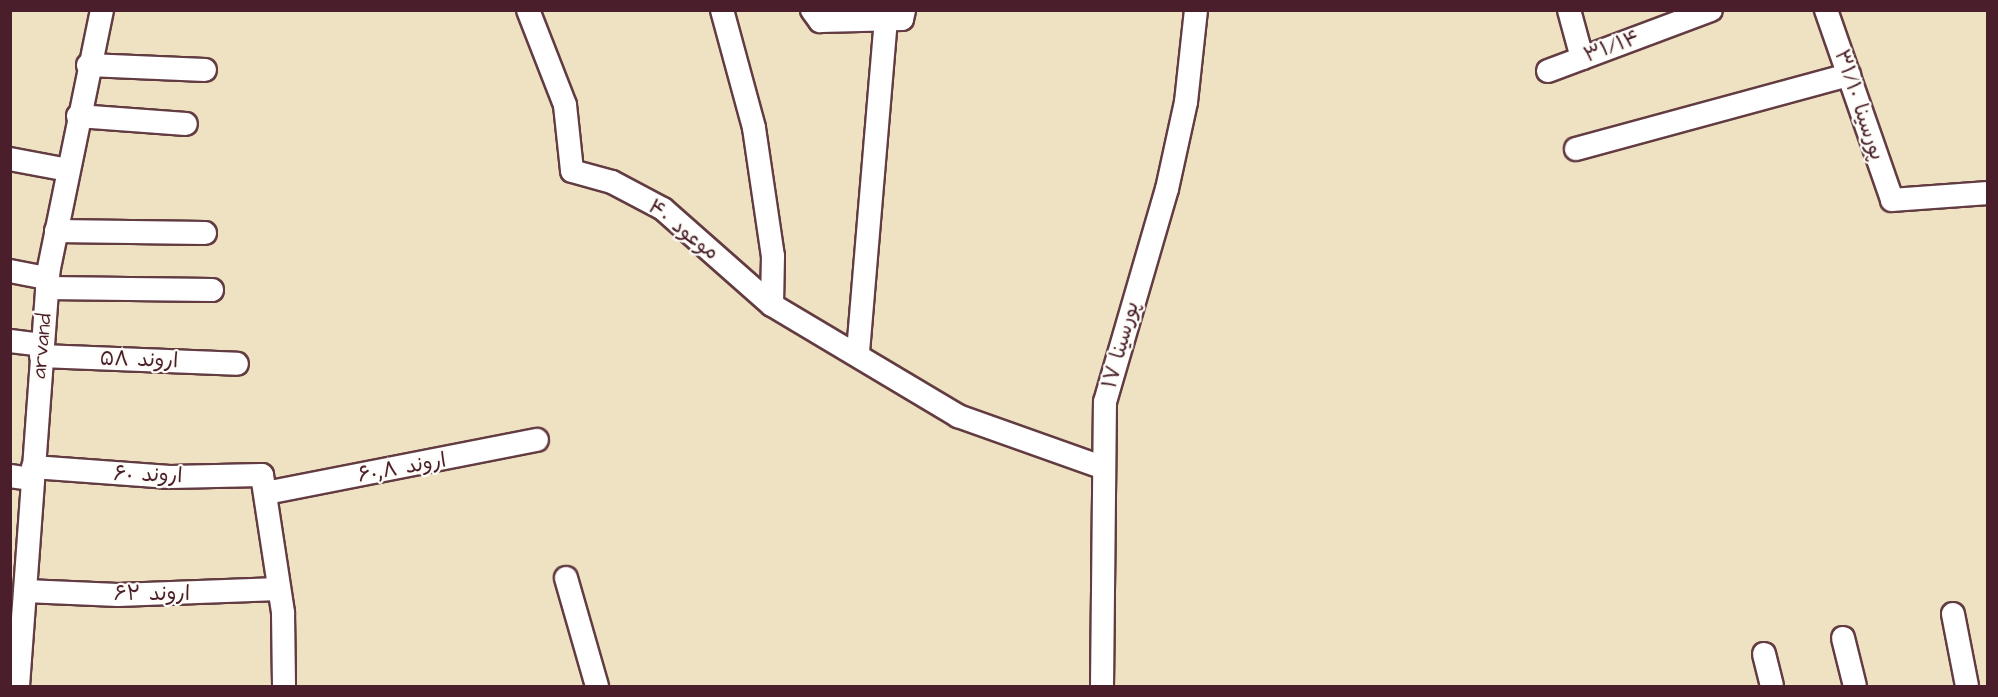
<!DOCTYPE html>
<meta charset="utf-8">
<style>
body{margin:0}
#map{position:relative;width:1998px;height:697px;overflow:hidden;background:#efe2c3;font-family:"Architects Daughter","Playpen Sans Arabic",sans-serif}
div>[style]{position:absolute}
.roads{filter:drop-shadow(2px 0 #633c42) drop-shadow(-2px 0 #633c42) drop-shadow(0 2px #633c42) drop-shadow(0 -2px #633c42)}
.minor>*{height:22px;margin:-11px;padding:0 11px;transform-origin:11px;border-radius:11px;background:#fff}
span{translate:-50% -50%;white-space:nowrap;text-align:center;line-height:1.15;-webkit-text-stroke:4.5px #fdfcf7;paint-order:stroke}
.street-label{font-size:21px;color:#4a1f2b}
.frame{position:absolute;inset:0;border:12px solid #4a1f2b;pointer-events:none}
</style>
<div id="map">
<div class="roads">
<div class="minor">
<div style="left:528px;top:10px;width:102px;rotate:68.7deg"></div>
<div style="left:565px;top:105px;width:66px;rotate:83.9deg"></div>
<div style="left:572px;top:171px;width:41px;rotate:15.4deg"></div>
<div style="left:612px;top:182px;width:58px;rotate:27.9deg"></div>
<div style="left:663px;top:209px;width:145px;rotate:41.4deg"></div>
<div style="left:772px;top:305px;width:217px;rotate:30.8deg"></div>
<div style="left:958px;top:416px;width:152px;rotate:19.6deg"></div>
<div style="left:722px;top:10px;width:122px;rotate:74.8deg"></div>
<div style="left:754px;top:128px;width:129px;rotate:81.6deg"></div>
<div style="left:773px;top:256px;width:49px;rotate:91.2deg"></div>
<div style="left:812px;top:10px;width:14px;rotate:54deg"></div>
<div style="left:820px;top:21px;width:82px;rotate:-1.4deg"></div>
<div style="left:902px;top:19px;width:9px;rotate:-77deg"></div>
<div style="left:1569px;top:10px;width:50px;rotate:74.8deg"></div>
<div style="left:1826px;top:10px;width:201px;rotate:70.8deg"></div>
<div style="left:1892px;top:200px;width:96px;rotate:-4.2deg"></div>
<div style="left:88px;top:65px;width:117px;rotate:2.4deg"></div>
<div style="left:1548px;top:71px;width:174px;rotate:-20.5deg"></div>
<div style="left:78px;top:116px;width:108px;rotate:4.2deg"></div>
<div style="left:1576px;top:149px;width:283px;rotate:-15.2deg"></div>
<div style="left:10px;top:159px;width:59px;rotate:10.7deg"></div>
<div style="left:56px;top:231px;width:149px;rotate:0.8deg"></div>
<div style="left:10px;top:271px;width:38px;rotate:11deg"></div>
<div style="left:47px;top:288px;width:165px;rotate:0.7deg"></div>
<div style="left:10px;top:341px;width:32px;rotate:7deg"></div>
<div style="left:858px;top:352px;width:335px;rotate:-85.2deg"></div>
<div style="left:41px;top:356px;width:196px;rotate:2.3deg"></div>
<div style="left:33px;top:467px;width:137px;rotate:4.2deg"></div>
<div style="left:170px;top:477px;width:92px;rotate:-1.2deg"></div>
<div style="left:262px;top:475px;width:140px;rotate:81.3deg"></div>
<div style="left:283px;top:613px;width:73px;rotate:89.2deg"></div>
<div style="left:10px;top:476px;width:22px;rotate:8deg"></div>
<div style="left:266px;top:493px;width:276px;rotate:-11.1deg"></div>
<div style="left:566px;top:578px;width:112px;rotate:74deg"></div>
<div style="left:25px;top:591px;width:93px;rotate:2.5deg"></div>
<div style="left:118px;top:595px;width:161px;rotate:-2.1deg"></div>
<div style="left:1953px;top:614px;width:73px;rotate:79deg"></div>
<div style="left:1843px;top:638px;width:49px;rotate:76deg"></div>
<div style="left:1764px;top:654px;width:33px;rotate:76deg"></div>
<div style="left:18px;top:686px;width:414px;rotate:-85.8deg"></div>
<div style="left:48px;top:273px;width:268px;rotate:-78.4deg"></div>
<div style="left:1102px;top:686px;width:284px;rotate:-89.4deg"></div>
<div style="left:1105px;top:402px;width:222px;rotate:-73.8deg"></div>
<div style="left:1167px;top:189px;width:89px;rotate:-77.7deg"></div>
<div style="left:1186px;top:102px;width:93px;rotate:-83.8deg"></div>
</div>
</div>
<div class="street-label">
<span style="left:1612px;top:47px;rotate:-20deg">۳۱/۱۴</span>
<span style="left:1859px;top:105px;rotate:71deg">پورسینا ۳۱/۱۰</span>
<span style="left:683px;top:230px;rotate:38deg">موعود ۴۰</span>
<span style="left:1121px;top:345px;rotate:-75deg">پورسینا ۱۷</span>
<span style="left:42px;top:346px;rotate:-85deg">arvand</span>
<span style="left:139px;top:360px;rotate:2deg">اروند ۵۸</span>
<span style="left:402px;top:468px;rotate:-10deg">اروند ۶۰٫۸</span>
<span style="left:148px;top:475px;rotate:2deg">اروند ۶۰</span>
<span style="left:152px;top:594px">اروند ۶۲</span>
</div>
<div class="frame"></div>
</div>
